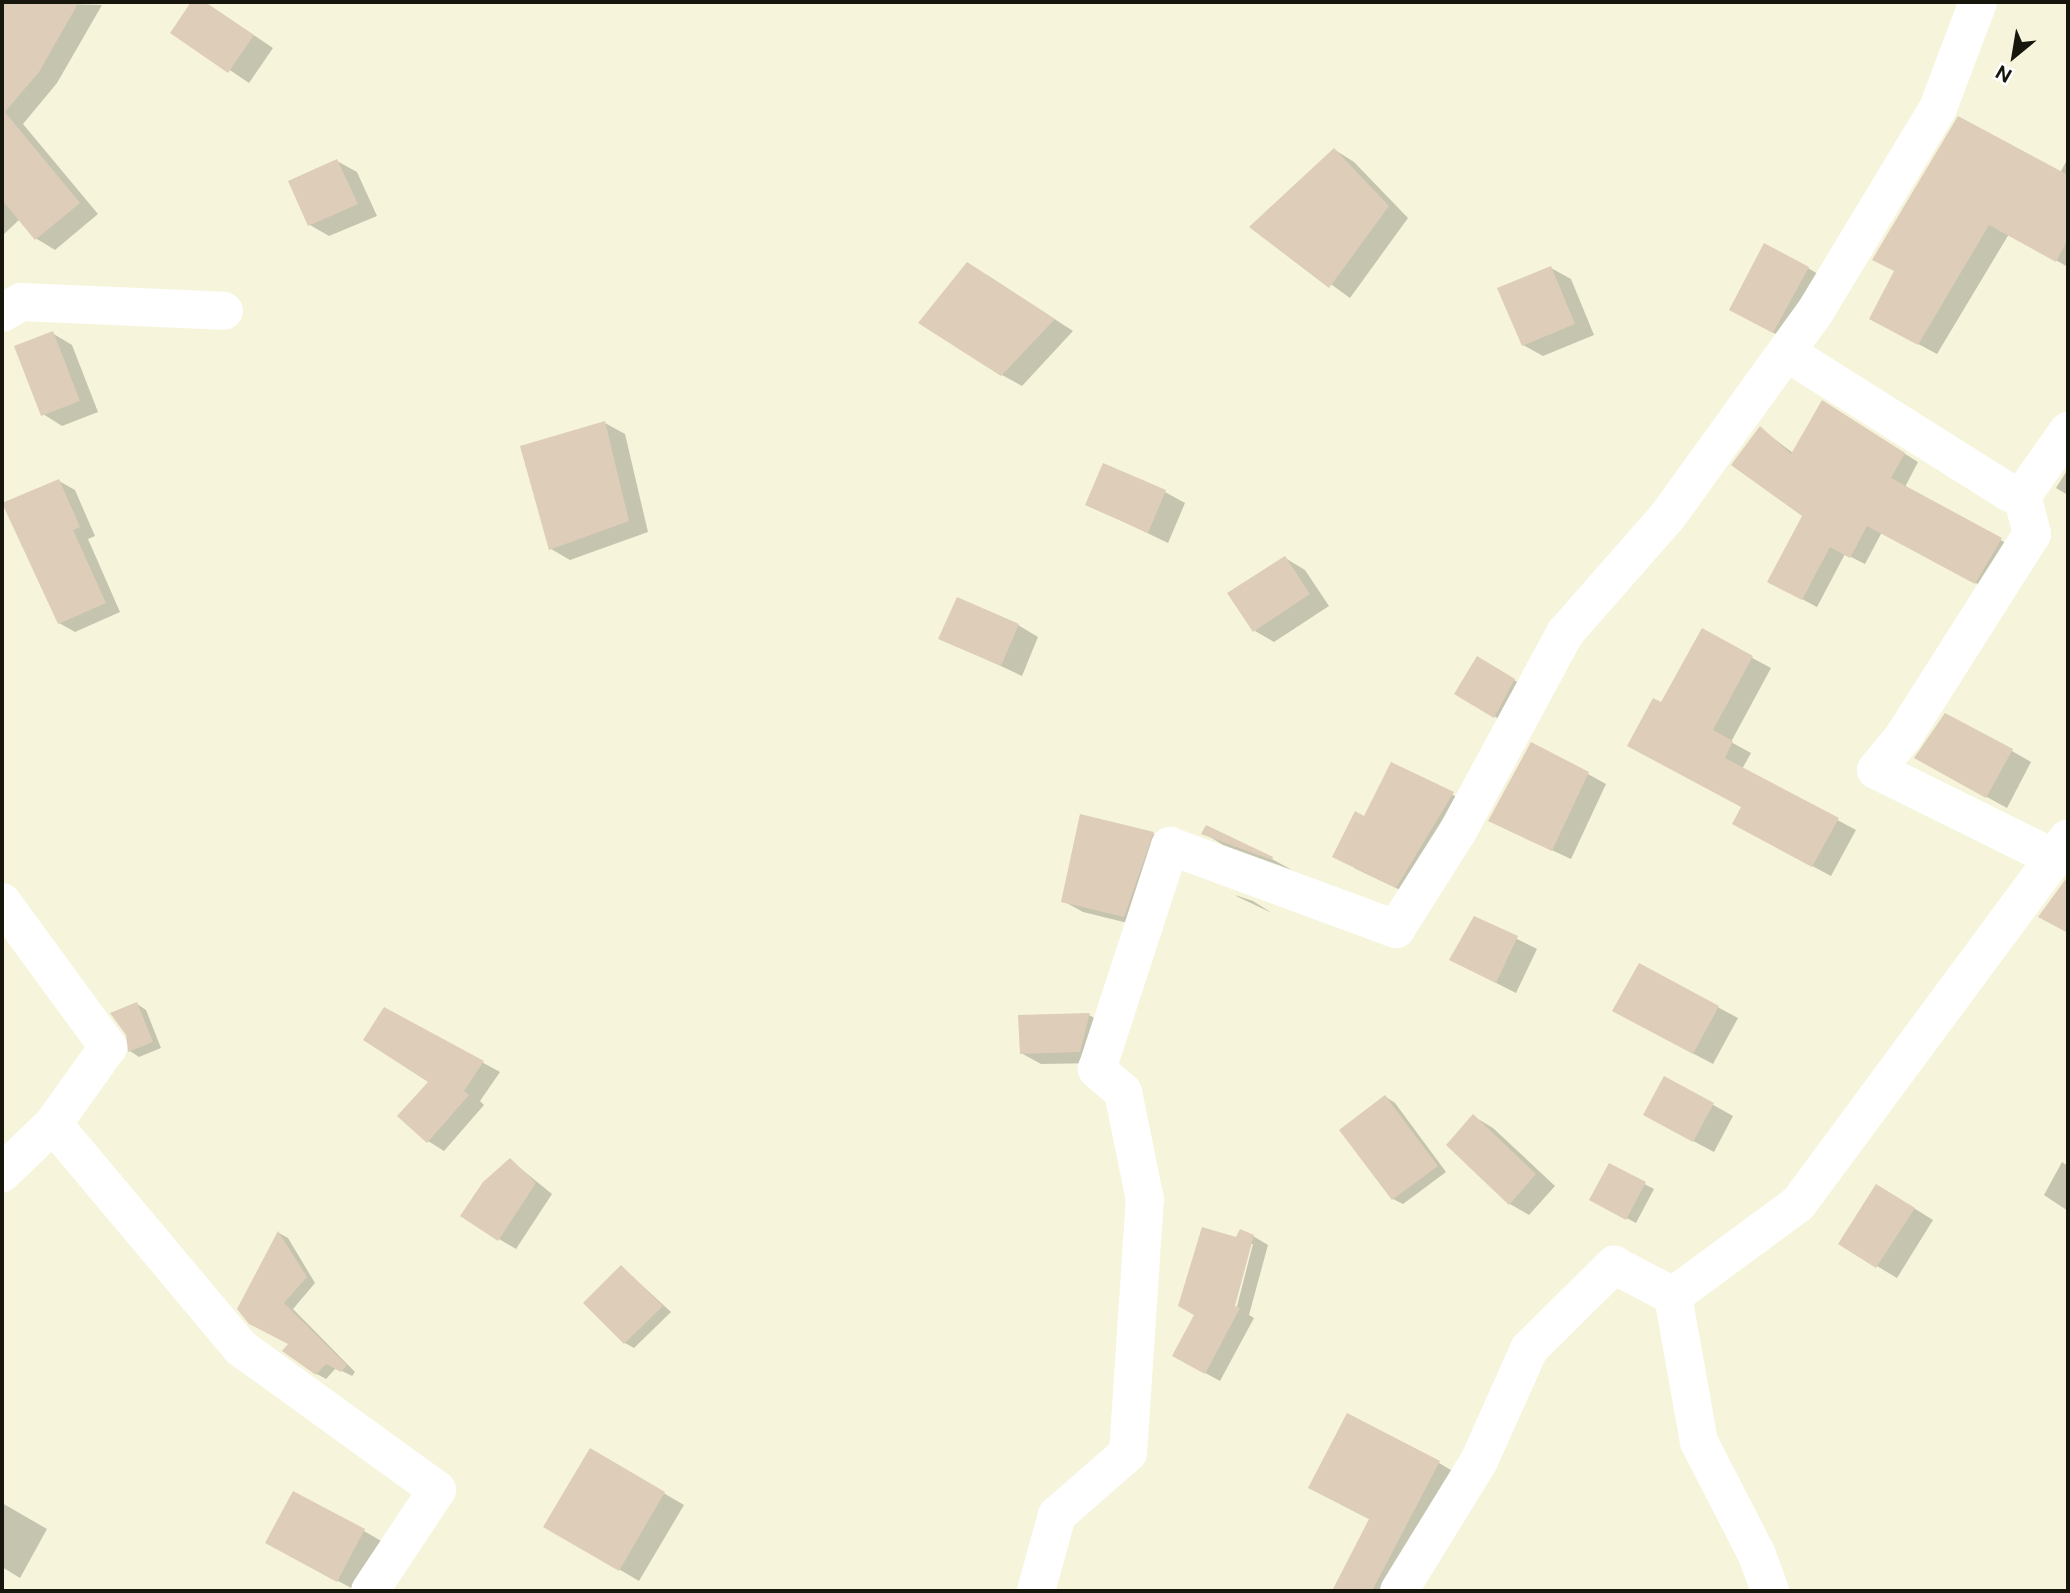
<!DOCTYPE html>
<style>
body{margin:0}
#map{position:relative;width:2070px;height:1593px;overflow:hidden;background:#f6f5db;font-family:"Public Sans",sans-serif}
div>[style]{position:absolute}
.shadow>*{inset:0;background:#0003}
.building>*{inset:0;background:#decdb8}
.minor>*{height:38px;margin:-19px;padding:0 19px;transform-origin:19px;border-radius:19px;background:#fff}
span{translate:-50% -50%;white-space:nowrap;text-align:center;line-height:1.15;-webkit-text-stroke:7px #fff;paint-order:stroke}
.frame{position:absolute;inset:0;border:4px solid #17160d;pointer-events:none}
.north{position:absolute;left:1979px;top:21px;width:70px;height:70px;-webkit-text-stroke:5px #fff;paint-order:stroke;rotate:210deg;font-size:19px;font-weight:700;line-height:28px;text-align:center;color:#17160d}
.north::after{content:'';display:block;margin:auto;width:24px;height:32px;background:#17160d;clip-path:polygon(50% 0,100% 100%,50% 72%,0 100%)}
</style>
<div id="map">
<div class="shadow">
<div style="clip-path:polygon(2px 2px,102px 5px,57px 83px,23px 124px,98px 214px,55px 250px,37px 239px,20px 219px,2px 236px)"></div>
<div style="clip-path:polygon(193px 2px,204px 2px,273px 48px,249px 83px,173px 32px)"></div>
<div style="clip-path:polygon(1335px 150px,1354px 162px,1408px 218px,1350px 298px,1252px 227px)"></div>
<div style="clip-path:polygon(2068px 158px,2068px 267px,2009px 234px,1937px 354px,1890px 329px,1896px 271px,2060px 173px)"></div>
<div style="clip-path:polygon(337px 161px,357px 172px,377px 216px,329px 236px,310px 225px)"></div>
<div style="clip-path:polygon(1551px 268px,1571px 279px,1594px 335px,1543px 356px,1523px 345px)"></div>
<div style="clip-path:polygon(1808px 268px,1828px 280px,1793px 343px,1751px 321px)"></div>
<div style="clip-path:polygon(987px 275px,1073px 331px,1022px 386px,1002px 375px)"></div>
<div style="clip-path:polygon(52px 333px,72px 345px,98px 412px,62px 426px,43px 414px)"></div>
<div style="clip-path:polygon(1836px 411px,1918px 462px,1905px 487px,2015px 548px,1989px 590px,1882px 532px,1865px 564px,1845px 554px,1817px 607px,1783px 589px,1804px 515px,1760px 428px,1793px 453px)"></div>
<div style="clip-path:polygon(605px 423px,625px 434px,648px 532px,570px 560px,551px 549px)"></div>
<div style="clip-path:polygon(2068px 469px,2068px 495px,2056px 488px)"></div>
<div style="clip-path:polygon(59px 481px,75px 490px,95px 536px,88px 539px,120px 612px,75px 632px,59px 623px)"></div>
<div style="clip-path:polygon(1165px 492px,1185px 503px,1168px 543px,1087px 504px)"></div>
<div style="clip-path:polygon(1285px 558px,1305px 570px,1329px 606px,1274px 642px,1255px 631px)"></div>
<div style="clip-path:polygon(1018px 625px,1038px 637px,1022px 676px,941px 638px)"></div>
<div style="clip-path:polygon(1702px 631px,1771px 668px,1731px 742px,1751px 753px,1742px 769px,1856px 830px,1831px 876px,1752px 834px,1743px 807px,1662px 704px)"></div>
<div style="clip-path:polygon(1477px 658px,1524px 686px,1504px 722px,1456px 693px)"></div>
<div style="clip-path:polygon(2012px 751px,2031px 762px,2007px 808px,1936px 769px)"></div>
<div style="clip-path:polygon(1391px 764px,1473px 805px,1417px 898px,1354px 868px)"></div>
<div style="clip-path:polygon(1588px 774px,1606px 784px,1571px 859px,1508px 830px)"></div>
<div style="clip-path:polygon(1207px 827px,1272px 859px,1292px 870px,1223px 845px,1204px 833px)"></div>
<div style="clip-path:polygon(1153px 834px,1173px 845px,1144px 927px,1083px 912px,1063px 901px)"></div>
<div style="clip-path:polygon(1235px 895px,1253px 901px,1272px 913px,1238px 897px)"></div>
<div style="clip-path:polygon(1475px 918px,1537px 949px,1516px 993px,1451px 960px)"></div>
<div style="clip-path:polygon(1639px 965px,1738px 1018px,1713px 1064px,1634px 1022px)"></div>
<div style="clip-path:polygon(137px 1004px,146px 1010px,161px 1048px,139px 1057px,130px 1051px,128px 1034px)"></div>
<div style="clip-path:polygon(385px 1009px,500px 1072px,480px 1101px,484px 1105px,444px 1151px,428px 1141px,430px 1082px)"></div>
<div style="clip-path:polygon(1089px 1015px,1109px 1026px,1099px 1063px,1041px 1064px,1021px 1053px)"></div>
<div style="clip-path:polygon(1665px 1078px,1733px 1116px,1714px 1152px,1665px 1126px)"></div>
<div style="clip-path:polygon(1386px 1097px,1395px 1103px,1446px 1172px,1403px 1204px,1393px 1199px)"></div>
<div style="clip-path:polygon(1473px 1116px,1493px 1128px,1555px 1186px,1529px 1215px,1510px 1204px)"></div>
<div style="clip-path:polygon(510px 1160px,552px 1194px,516px 1249px,499px 1239px)"></div>
<div style="clip-path:polygon(2062px 1162px,2068px 1166px,2068px 1211px,2044px 1195px)"></div>
<div style="clip-path:polygon(1610px 1166px,1654px 1189px,1636px 1223px,1592px 1200px)"></div>
<div style="clip-path:polygon(1896px 1197px,1933px 1220px,1897px 1278px,1840px 1244px)"></div>
<div style="clip-path:polygon(279px 1233px,288px 1238px,315px 1283px,293px 1309px,355px 1372px,352px 1376px,336px 1368px,326px 1379px,317px 1374px,290px 1344px,239px 1309px)"></div>
<div style="clip-path:polygon(evenodd,1253px 1236px,1268px 1245px,1249px 1315px,1254px 1318px,1220px 1381px,1189px 1364px,1237px 1239px,1253px 1236px,1250px 1244px,1253px 1244px,1235px 1314px,1231px 1314px,1250px 1244px)"></div>
<div style="clip-path:polygon(622px 1267px,671px 1312px,634px 1348px,625px 1343px)"></div>
<div style="clip-path:polygon(590px 1450px,684px 1505px,639px 1581px,546px 1526px)"></div>
<div style="clip-path:polygon(1439px 1463px,1468px 1480px,1410px 1591px,1357px 1591px,1339px 1581px,1371px 1520px,1340px 1504px)"></div>
<div style="clip-path:polygon(2px 1503px,47px 1529px,20px 1578px,2px 1567px)"></div>
<div style="clip-path:polygon(364px 1531px,383px 1542px,357px 1591px,287px 1554px)"></div>
</div>
<div class="building">
<div style="clip-path:polygon(2px 2px,79px 2px,39px 72px,5px 112px,80px 203px,35px 240px,2px 200px)"></div>
<div style="clip-path:polygon(191px 2px,205px 2px,254px 35px,228px 73px,170px 33px)"></div>
<div style="clip-path:polygon(1958px 116px,2068px 175px,2068px 239px,2056px 262px,1989px 225px,1918px 345px,1869px 319px,1894px 271px,1872px 260px)"></div>
<div style="clip-path:polygon(1334px 148px,1389px 206px,1329px 288px,1249px 227px)"></div>
<div style="clip-path:polygon(337px 159px,358px 204px,308px 226px,288px 181px)"></div>
<div style="clip-path:polygon(1764px 243px,1809px 267px,1773px 333px,1729px 310px)"></div>
<div style="clip-path:polygon(967px 262px,1055px 319px,1001px 376px,918px 323px)"></div>
<div style="clip-path:polygon(1551px 266px,1575px 324px,1522px 346px,1497px 288px)"></div>
<div style="clip-path:polygon(53px 331px,80px 401px,41px 416px,14px 346px)"></div>
<div style="clip-path:polygon(1822px 400px,1905px 453px,1891px 478px,2002px 538px,1975px 584px,1867px 526px,1850px 558px,1830px 547px,1802px 600px,1767px 582px,1802px 516px,1731px 465px,1760px 426px,1791px 454px)"></div>
<div style="clip-path:polygon(605px 421px,629px 521px,549px 550px,520px 446px)"></div>
<div style="clip-path:polygon(1103px 463px,1166px 490px,1148px 533px,1085px 505px)"></div>
<div style="clip-path:polygon(59px 479px,80px 527px,73px 530px,106px 603px,58px 624px,2px 503px)"></div>
<div style="clip-path:polygon(1285px 556px,1310px 594px,1253px 632px,1227px 593px)"></div>
<div style="clip-path:polygon(957px 597px,1019px 624px,1001px 666px,938px 639px)"></div>
<div style="clip-path:polygon(1702px 628px,1753px 656px,1713px 730px,1733px 741px,1725px 758px,1839px 818px,1812px 867px,1732px 824px,1741px 807px,1627px 746px,1653px 698px,1661px 702px)"></div>
<div style="clip-path:polygon(1477px 656px,1515px 679px,1494px 718px,1454px 694px)"></div>
<div style="clip-path:polygon(1945px 713px,2013px 749px,1986px 798px,1914px 758px)"></div>
<div style="clip-path:polygon(1531px 742px,1589px 772px,1552px 851px,1488px 821px)"></div>
<div style="clip-path:polygon(1391px 762px,1454px 792px,1396px 888px,1332px 857px,1355px 811px,1364px 816px)"></div>
<div style="clip-path:polygon(1080px 814px,1154px 832px,1124px 917px,1061px 902px)"></div>
<div style="clip-path:polygon(1206px 825px,1273px 857px,1272px 860px,1201px 834px)"></div>
<div style="clip-path:polygon(2068px 876px,2068px 933px,2038px 917px)"></div>
<div style="clip-path:polygon(1474px 916px,1518px 936px,1496px 983px,1449px 960px)"></div>
<div style="clip-path:polygon(1639px 963px,1719px 1006px,1693px 1054px,1612px 1011px)"></div>
<div style="clip-path:polygon(137px 1002px,153px 1042px,128px 1052px,126px 1035px,110px 1013px)"></div>
<div style="clip-path:polygon(384px 1007px,484px 1061px,464px 1091px,469px 1095px,427px 1143px,397px 1116px,428px 1082px,363px 1040px)"></div>
<div style="clip-path:polygon(1090px 1013px,1080px 1052px,1020px 1054px,1018px 1015px)"></div>
<div style="clip-path:polygon(1664px 1076px,1714px 1103px,1693px 1142px,1643px 1115px)"></div>
<div style="clip-path:polygon(1385px 1095px,1438px 1166px,1392px 1200px,1339px 1130px)"></div>
<div style="clip-path:polygon(1473px 1114px,1536px 1174px,1509px 1205px,1446px 1145px)"></div>
<div style="clip-path:polygon(510px 1158px,536px 1183px,498px 1241px,460px 1216px,483px 1182px)"></div>
<div style="clip-path:polygon(1609px 1163px,1646px 1182px,1626px 1220px,1589px 1200px)"></div>
<div style="clip-path:polygon(1876px 1184px,1915px 1208px,1876px 1268px,1838px 1244px)"></div>
<div style="clip-path:polygon(1202px 1227px,1236px 1237px,1240px 1229px,1254px 1235px,1235px 1306px,1240px 1308px,1205px 1374px,1172px 1356px,1194px 1315px,1178px 1306px)"></div>
<div style="clip-path:polygon(278px 1231px,307px 1277px,284px 1303px,347px 1365px,341px 1372px,326px 1364px,316px 1375px,282px 1351px,288px 1344px,249px 1324px,237px 1309px)"></div>
<div style="clip-path:polygon(621px 1265px,663px 1306px,624px 1344px,583px 1303px)"></div>
<div style="clip-path:polygon(1347px 1413px,1440px 1461px,1372px 1591px,1332px 1591px,1369px 1519px,1308px 1488px)"></div>
<div style="clip-path:polygon(590px 1448px,665px 1492px,619px 1571px,543px 1527px)"></div>
<div style="clip-path:polygon(293px 1491px,365px 1529px,337px 1582px,265px 1543px)"></div>
</div>
<div class="minor">
<div style="left:2px;top:313px;width:22px;rotate:-30deg"></div>
<div style="left:21px;top:302px;width:203px;rotate:2.5deg"></div>
<div style="left:1786px;top:352px;width:265px;rotate:32.2deg"></div>
<div style="left:2010px;top:493px;width:12px;rotate:14deg"></div>
<div style="left:2022px;top:496px;width:39px;rotate:75deg"></div>
<div style="left:2032px;top:534px;width:239px;rotate:122.4deg"></div>
<div style="left:1904px;top:736px;width:44px;rotate:129.5deg"></div>
<div style="left:1876px;top:770px;width:199px;rotate:26.3deg"></div>
<div style="left:2054px;top:858px;width:24px;rotate:-55deg"></div>
<div style="left:2022px;top:496px;width:80px;rotate:-54.7deg"></div>
<div style="left:2px;top:902px;width:180px;rotate:53.8deg"></div>
<div style="left:108px;top:1047px;width:95px;rotate:125.5deg"></div>
<div style="left:53px;top:1124px;width:71px;rotate:136.1deg"></div>
<div style="left:53px;top:1124px;width:292px;rotate:50deg"></div>
<div style="left:241px;top:1348px;width:242px;rotate:35.9deg"></div>
<div style="left:437px;top:1490px;width:121px;rotate:123.6deg"></div>
<div style="left:1673px;top:1296px;width:155px;rotate:-36.4deg"></div>
<div style="left:1798px;top:1204px;width:430px;rotate:-53.5deg"></div>
<div style="left:1036px;top:1591px;width:79px;rotate:-74.6deg"></div>
<div style="left:1057px;top:1515px;width:94px;rotate:-41.1deg"></div>
<div style="left:1128px;top:1453px;width:254px;rotate:-86.2deg"></div>
<div style="left:1145px;top:1200px;width:110px;rotate:-101.5deg"></div>
<div style="left:1123px;top:1092px;width:35px;rotate:-139deg"></div>
<div style="left:1097px;top:1069px;width:235px;rotate:-71.9deg"></div>
<div style="left:1170px;top:846px;width:241px;rotate:20.2deg"></div>
<div style="left:1396px;top:929px;width:116px;rotate:-57.7deg"></div>
<div style="left:1458px;top:831px;width:225px;rotate:-61.6deg"></div>
<div style="left:1565px;top:633px;width:154px;rotate:-48.7deg"></div>
<div style="left:1667px;top:517px;width:253px;rotate:-54.2deg"></div>
<div style="left:1815px;top:312px;width:238px;rotate:-58.9deg"></div>
<div style="left:1938px;top:108px;width:113px;rotate:-69.3deg"></div>
<div style="left:1399px;top:1591px;width:153px;rotate:-58.4deg"></div>
<div style="left:1479px;top:1461px;width:123px;rotate:-65.9deg"></div>
<div style="left:1529px;top:1349px;width:120px;rotate:-44.7deg"></div>
<div style="left:1614px;top:1265px;width:67px;rotate:27.7deg"></div>
<div style="left:1673px;top:1296px;width:148px;rotate:79.9deg"></div>
<div style="left:1699px;top:1442px;width:127px;rotate:62.8deg"></div>
<div style="left:1757px;top:1555px;width:38px;rotate:70deg"></div>
</div>
<div class="frame"></div>
<div class="north">N</div>
</div>
